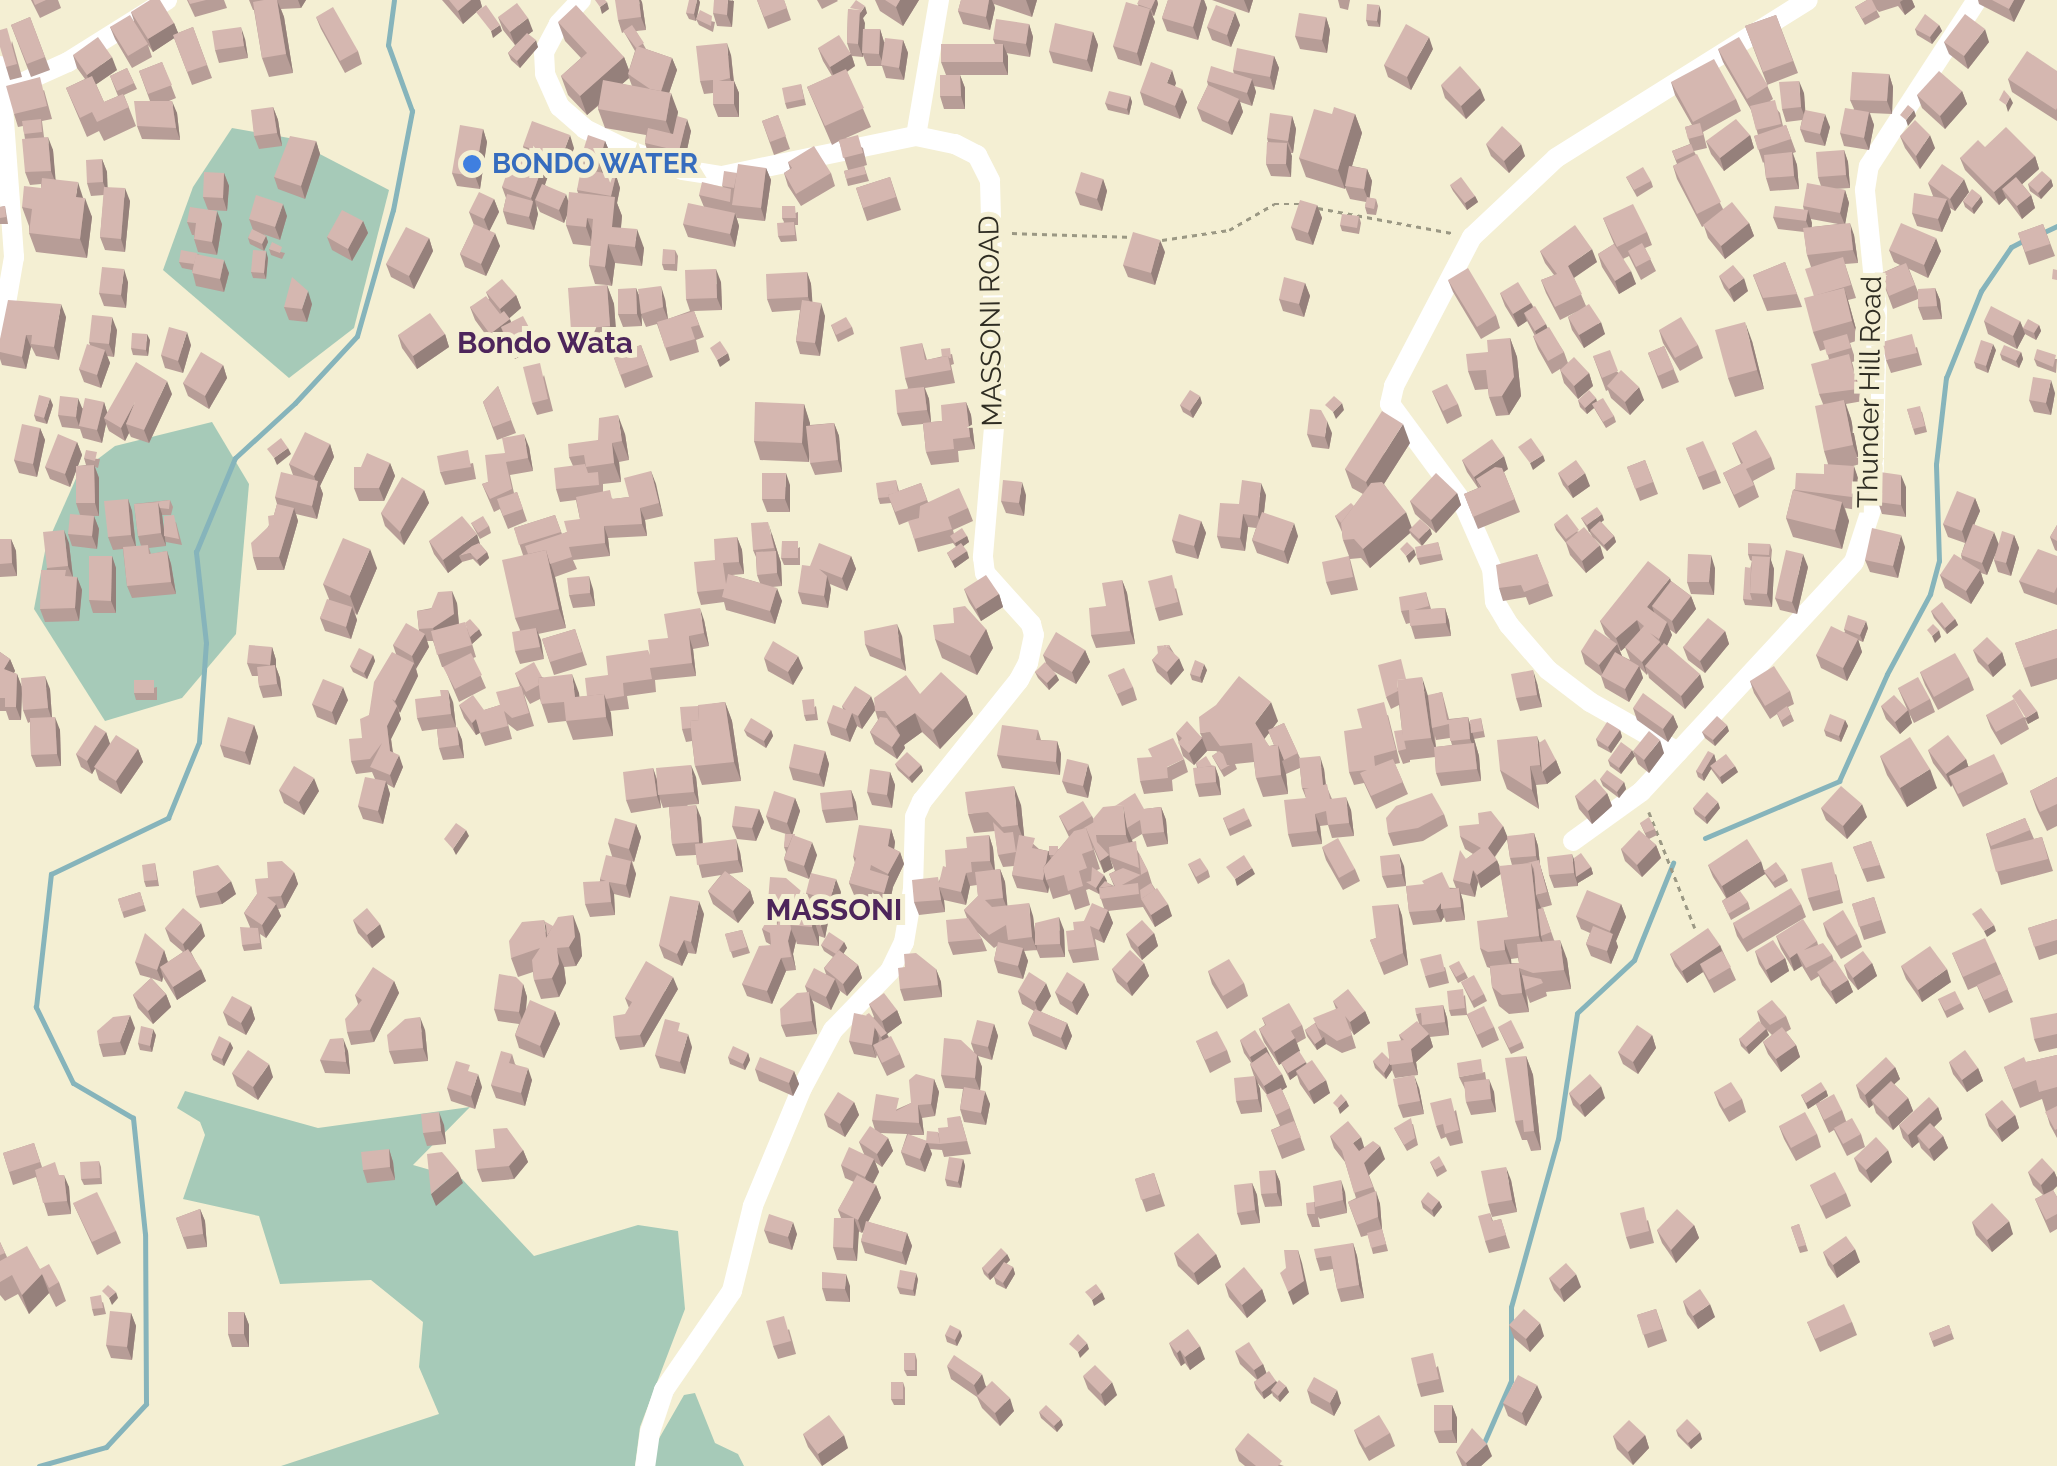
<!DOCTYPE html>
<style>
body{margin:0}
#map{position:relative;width:2057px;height:1466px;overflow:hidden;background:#f4efd3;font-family:Raleway,sans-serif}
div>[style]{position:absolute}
.green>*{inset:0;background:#a6cab8}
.stream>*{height:5px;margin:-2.5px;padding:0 2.5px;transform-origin:2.5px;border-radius:2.5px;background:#86b4bb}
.path>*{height:2.5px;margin-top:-1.25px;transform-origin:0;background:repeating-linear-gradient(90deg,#9b9884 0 5px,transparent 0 10px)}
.minor>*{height:20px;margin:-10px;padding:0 10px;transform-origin:10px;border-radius:10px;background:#fff}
.wall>*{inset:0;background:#b79d97}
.shaded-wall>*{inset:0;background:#95807b}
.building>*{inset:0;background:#d5b7b0}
.dots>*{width:28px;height:28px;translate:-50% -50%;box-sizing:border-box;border:5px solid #f4efd3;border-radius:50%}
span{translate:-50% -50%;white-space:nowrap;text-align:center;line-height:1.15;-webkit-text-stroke:10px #f4efd3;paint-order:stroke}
.shop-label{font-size:28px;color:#366cbe;font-weight:700}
.left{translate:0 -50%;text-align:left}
.street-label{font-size:28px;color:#2e2c22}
.neighbourhood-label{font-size:30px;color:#4d255b;font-weight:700}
</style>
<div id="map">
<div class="green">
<div style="clip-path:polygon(232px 128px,289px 138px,389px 190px,354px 328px,289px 378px,163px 270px,193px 187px)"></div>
<div style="clip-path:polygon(212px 422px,249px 484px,236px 634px,182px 698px,105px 721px,34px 609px,46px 546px,78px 474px,115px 446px)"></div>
<div style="clip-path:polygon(185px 1091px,318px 1128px,470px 1107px,413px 1165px,462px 1179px,534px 1256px,638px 1225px,678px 1231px,685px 1309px,640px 1427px,635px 1466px,281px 1466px,439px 1414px,419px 1367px,423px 1322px,371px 1280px,280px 1284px,259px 1216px,183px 1199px,205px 1135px,200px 1122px,177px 1108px)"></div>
<div style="clip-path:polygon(695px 1393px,715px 1443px,738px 1454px,744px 1466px,654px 1466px,657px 1442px,684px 1395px)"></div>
</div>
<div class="stream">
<div style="left:2042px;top:233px;width:17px;rotate:-25deg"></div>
<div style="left:1705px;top:838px;width:146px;rotate:-23deg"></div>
<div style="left:1839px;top:781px;width:117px;rotate:-65.8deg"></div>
<div style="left:1887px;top:674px;width:91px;rotate:-61.7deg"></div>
<div style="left:1930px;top:594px;width:34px;rotate:-75deg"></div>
<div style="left:1939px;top:561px;width:97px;rotate:-91.8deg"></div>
<div style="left:1936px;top:464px;width:87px;rotate:-83.4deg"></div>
<div style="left:1946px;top:378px;width:94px;rotate:-68.1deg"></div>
<div style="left:1981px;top:291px;width:53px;rotate:-55.7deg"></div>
<div style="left:2011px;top:247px;width:13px;rotate:-27deg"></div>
<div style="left:1483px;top:1445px;width:70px;rotate:-66.4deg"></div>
<div style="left:1511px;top:1381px;width:74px;rotate:-90deg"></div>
<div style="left:1511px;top:1307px;width:174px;rotate:-74.4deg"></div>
<div style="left:1558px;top:1139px;width:127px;rotate:-81.4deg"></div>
<div style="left:1577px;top:1013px;width:78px;rotate:-42.9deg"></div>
<div style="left:1634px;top:960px;width:105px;rotate:-68.1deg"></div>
<div style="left:39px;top:1466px;width:70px;rotate:-15.8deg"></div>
<div style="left:106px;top:1447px;width:59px;rotate:-47.1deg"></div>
<div style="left:146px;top:1404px;width:170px;rotate:-90.3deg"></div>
<div style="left:145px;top:1234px;width:117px;rotate:-95.9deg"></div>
<div style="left:133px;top:1118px;width:69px;rotate:-149.7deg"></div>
<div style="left:73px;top:1083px;width:85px;rotate:-116deg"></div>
<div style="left:36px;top:1007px;width:134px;rotate:-83.6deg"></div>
<div style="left:51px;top:874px;width:130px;rotate:-25.6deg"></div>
<div style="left:168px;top:818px;width:82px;rotate:-67.8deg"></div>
<div style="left:199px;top:742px;width:99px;rotate:-86deg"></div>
<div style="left:206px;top:643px;width:92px;rotate:-96.3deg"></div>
<div style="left:196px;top:552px;width:102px;rotate:-67.5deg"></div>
<div style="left:235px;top:458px;width:81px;rotate:-42.5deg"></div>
<div style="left:295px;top:403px;width:91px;rotate:-47.2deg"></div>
<div style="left:357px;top:336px;width:131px;rotate:-74.1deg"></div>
<div style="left:393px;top:210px;width:101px;rotate:-79.1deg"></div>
<div style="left:412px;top:111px;width:70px;rotate:-110deg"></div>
<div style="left:388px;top:45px;width:45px;rotate:-82.4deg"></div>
</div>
<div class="path">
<div style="left:1318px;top:208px;width:136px;rotate:10.6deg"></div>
<div style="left:1012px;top:233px;width:122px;rotate:1.9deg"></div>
<div style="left:1162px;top:240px;width:68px;rotate:-8.5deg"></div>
<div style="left:1229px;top:230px;width:52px;rotate:-30deg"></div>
<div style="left:1274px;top:204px;width:26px"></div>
<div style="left:1649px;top:812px;width:125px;rotate:68.4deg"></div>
</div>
<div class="minor">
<div style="left:581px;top:0;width:33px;rotate:133deg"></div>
<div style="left:559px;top:24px;width:32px;rotate:118deg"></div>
<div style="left:544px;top:52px;width:22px;rotate:87deg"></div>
<div style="left:545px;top:74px;width:36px;rotate:66deg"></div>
<div style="left:560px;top:107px;width:33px;rotate:41deg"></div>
<div style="left:585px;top:129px;width:50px;rotate:26.1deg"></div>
<div style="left:630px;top:151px;width:56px;rotate:19.7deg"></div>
<div style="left:683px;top:170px;width:39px;rotate:9deg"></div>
<div style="left:722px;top:176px;width:198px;rotate:-11.7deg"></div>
<div style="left:916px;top:136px;width:40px;rotate:12deg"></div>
<div style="left:955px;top:144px;width:25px;rotate:27deg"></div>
<div style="left:977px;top:155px;width:29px;rotate:63deg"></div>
<div style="left:990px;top:181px;width:223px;rotate:88.5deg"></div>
<div style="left:996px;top:404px;width:154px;rotate:94.9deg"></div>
<div style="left:983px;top:557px;width:16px;rotate:83deg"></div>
<div style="left:985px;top:573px;width:69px;rotate:48deg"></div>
<div style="left:1031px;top:624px;width:11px;rotate:75deg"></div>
<div style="left:1034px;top:635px;width:29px;rotate:102deg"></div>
<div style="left:1028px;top:663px;width:19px;rotate:118deg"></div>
<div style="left:1019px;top:680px;width:155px;rotate:128.7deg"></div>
<div style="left:922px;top:801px;width:17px;rotate:114deg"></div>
<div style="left:915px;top:817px;width:72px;rotate:91.6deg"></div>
<div style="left:913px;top:889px;width:54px;rotate:99.6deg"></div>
<div style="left:904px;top:942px;width:32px;rotate:116deg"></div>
<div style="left:890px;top:971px;width:82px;rotate:134deg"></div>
<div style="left:833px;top:1030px;width:66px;rotate:118.1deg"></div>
<div style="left:802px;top:1088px;width:128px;rotate:112.6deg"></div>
<div style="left:753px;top:1206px;width:88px;rotate:103.9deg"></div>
<div style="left:732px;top:1291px;width:120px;rotate:124.5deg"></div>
<div style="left:664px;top:1390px;width:44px;rotate:108.4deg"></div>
<div style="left:650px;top:1432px;width:34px;rotate:98deg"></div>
<div style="left:0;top:66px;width:192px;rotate:85.8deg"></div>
<div style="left:14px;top:257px;width:82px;rotate:99.8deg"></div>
<div style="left:8px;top:89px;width:66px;rotate:-24.2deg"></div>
<div style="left:68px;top:62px;width:117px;rotate:-32.1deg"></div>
<div style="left:916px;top:136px;width:138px;rotate:-80.4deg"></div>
<div style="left:1678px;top:752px;width:101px;rotate:-150.4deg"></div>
<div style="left:1590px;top:702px;width:53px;rotate:-142.7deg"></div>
<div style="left:1548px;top:670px;width:60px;rotate:-130.9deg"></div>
<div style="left:1509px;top:625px;width:27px;rotate:-121deg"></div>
<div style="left:1495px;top:602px;width:33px;rotate:-95deg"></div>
<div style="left:1492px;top:569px;width:72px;rotate:-113.7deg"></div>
<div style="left:1463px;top:503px;width:123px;rotate:-126.4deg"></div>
<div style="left:1390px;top:404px;width:18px;rotate:-77deg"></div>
<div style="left:1394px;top:386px;width:168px;rotate:-62.4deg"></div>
<div style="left:1472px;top:237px;width:115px;rotate:-43.2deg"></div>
<div style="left:1556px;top:158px;width:297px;rotate:-32.1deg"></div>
<div style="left:1573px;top:841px;width:84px;rotate:-35.8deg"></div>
<div style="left:1641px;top:792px;width:313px;rotate:-47.2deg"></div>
<div style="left:1854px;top:562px;width:61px;rotate:-71.9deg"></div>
<div style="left:1873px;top:504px;width:193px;rotate:-88.8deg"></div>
<div style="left:1877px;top:311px;width:122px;rotate:-95.7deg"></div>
<div style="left:1865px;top:190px;width:24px;rotate:-81deg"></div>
<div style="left:1869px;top:166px;width:198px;rotate:-57deg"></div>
</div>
<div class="wall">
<div style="clip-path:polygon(31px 0,58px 0,61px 8px,40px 18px)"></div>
<div style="clip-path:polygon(187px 0,224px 0,227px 8px,195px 17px)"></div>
<div style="clip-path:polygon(249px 0,306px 0,301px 8px,281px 9px,284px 17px,293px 73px,269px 77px,262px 58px,254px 10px,253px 10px)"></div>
<div style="clip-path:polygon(442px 0,480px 0,482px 7px,463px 24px)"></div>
<div style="clip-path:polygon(733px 0,732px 27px,717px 26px,713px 13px)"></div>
<div style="clip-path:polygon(757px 0,784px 0,791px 20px,768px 29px)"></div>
<div style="clip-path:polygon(817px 0,837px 0,838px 1px,822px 9px)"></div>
<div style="clip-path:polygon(875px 0,919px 0,903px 26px,880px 11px)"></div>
<div style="clip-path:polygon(961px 0,1037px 0,1032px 17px,994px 4px,995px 8px,990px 30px,963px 24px,958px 11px)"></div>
<div style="clip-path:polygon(1139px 0,1157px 0,1158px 4px,1154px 16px,1152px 15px,1155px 22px,1141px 66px,1118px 59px,1113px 46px,1138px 6px)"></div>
<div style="clip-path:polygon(1168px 0,1204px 0,1207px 8px,1198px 40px,1167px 31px,1162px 18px)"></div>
<div style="clip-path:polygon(1212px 0,1253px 0,1249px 13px)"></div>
<div style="clip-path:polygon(1338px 0,1350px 0,1348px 10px,1340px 8px)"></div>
<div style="clip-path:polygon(1867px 0,1912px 0,1915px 7px,1905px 15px,1898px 6px,1879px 12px,1876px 9px,1880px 17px,1865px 25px,1855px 7px)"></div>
<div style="clip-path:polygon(1978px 0,2025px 0,2014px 22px,1979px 4px)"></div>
<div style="clip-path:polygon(evenodd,642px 2px,646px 30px,636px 31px,646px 49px,672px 58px,677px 70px,669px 93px,678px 112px,677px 116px,691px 131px,684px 164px,649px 156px,645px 143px,646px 135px,605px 128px,598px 109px,598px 106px,587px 115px,568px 95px,561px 76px,581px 58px,565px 41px,558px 22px,624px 57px,629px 70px,635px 51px,624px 32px,622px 33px,618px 20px,642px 2px,629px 78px,632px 86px,622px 84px,629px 78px)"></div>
<div style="clip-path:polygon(700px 2px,697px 18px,715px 22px,713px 32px,699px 25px,696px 19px,696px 21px,689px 19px,686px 13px)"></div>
<div style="clip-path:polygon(848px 9px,867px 13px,863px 18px,864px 29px,880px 29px,884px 42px,903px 40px,908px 53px,904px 80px,886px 78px,882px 66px,867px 66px,863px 55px,863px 57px,852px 56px,855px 66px,847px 72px,871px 127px,846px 138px,863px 148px,867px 165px,854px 169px,864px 166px,869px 181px,848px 186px,844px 171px,848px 170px,839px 141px,832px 145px,807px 87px,832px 76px,823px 61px,818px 48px,850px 52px,847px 43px)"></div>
<div style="clip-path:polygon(1381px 11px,1380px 27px,1368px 26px,1366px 20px)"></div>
<div style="clip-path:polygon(131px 12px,174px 23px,178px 33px,193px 27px,212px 78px,192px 85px,174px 38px,153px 52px,148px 45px,152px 57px,132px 68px,115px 39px,110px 27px,134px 21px)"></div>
<div style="clip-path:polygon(1776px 15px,1798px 73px,1767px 85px,1773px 99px,1770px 101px,1780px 113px,1783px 126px,1786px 125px,1796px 152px,1793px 153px,1797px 165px,1799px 189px,1770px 191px,1766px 178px,1764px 162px,1763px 163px,1754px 136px,1758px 135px,1751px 110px,1723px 62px,1718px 49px,1767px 84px,1745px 26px)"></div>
<div style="clip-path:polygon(30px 17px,50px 70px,31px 77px,11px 25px)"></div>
<div style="clip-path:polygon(316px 17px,358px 51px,362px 64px,345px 73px,321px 29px)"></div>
<div style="clip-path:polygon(498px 17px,533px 31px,528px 34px,538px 47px,520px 68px,511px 60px,508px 53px,518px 42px,515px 45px,503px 30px)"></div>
<div style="clip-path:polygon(1326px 17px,1330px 30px,1327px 53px,1300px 49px,1295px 36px)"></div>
<div style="clip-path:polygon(1029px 24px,1033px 37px,1030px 57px,1006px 53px,1008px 75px,960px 75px,965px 88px,965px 109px,944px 109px,940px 96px,946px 75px,941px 62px,995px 44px,993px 39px)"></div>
<div style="clip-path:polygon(1240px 25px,1231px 47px,1212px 40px,1207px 27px)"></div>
<div style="clip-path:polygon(1939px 25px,1942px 31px,1932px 44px,1917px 35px,1915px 29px)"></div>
<div style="clip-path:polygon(1093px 32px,1098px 45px,1092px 72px,1053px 63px,1049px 51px)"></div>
<div style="clip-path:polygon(245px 39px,248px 58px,219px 63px,215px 50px)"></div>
<div style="clip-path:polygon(12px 41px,22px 77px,10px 80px,6px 67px)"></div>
<div style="clip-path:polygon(1944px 42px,1989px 42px,1968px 69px,1949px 54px)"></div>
<div style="clip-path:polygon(1433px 49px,1411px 90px,1388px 77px,1384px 65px)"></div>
<div style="clip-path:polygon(73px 55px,117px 70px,96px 84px,104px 102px,118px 96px,110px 76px,127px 68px,137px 89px,124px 95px,136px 126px,104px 141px,99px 131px,87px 137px,66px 88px,85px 79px,77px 68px)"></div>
<div style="clip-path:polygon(731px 55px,734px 81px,739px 93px,739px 117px,718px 117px,713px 104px,713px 93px,704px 94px,700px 81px)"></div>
<div style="clip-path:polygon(1274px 56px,1279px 68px,1274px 90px,1254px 86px,1256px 92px,1252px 106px,1240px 102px,1243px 112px,1232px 135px,1202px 121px,1197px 108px,1208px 85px,1207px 81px,1234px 74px,1233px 70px)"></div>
<div style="clip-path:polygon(162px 62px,176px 98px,169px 101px,177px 113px,180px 140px,142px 139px,137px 126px,150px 101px,139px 71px)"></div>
<div style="clip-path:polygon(2057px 71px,2057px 121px,2012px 92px,2008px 79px)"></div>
<div style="clip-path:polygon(1889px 74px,1893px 87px,1892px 114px,1870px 113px,1874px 125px,1869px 150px,1844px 146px,1840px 133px,1854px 109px,1850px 100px)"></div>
<div style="clip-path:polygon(1671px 82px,1736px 99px,1741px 111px,1703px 132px,1707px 148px,1694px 151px,1723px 209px,1749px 223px,1754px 236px,1725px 259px,1708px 238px,1704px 226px,1702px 227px,1677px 179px,1673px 166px,1677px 164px,1672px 151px,1690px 144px,1685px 127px,1692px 125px,1675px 95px)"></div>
<div style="clip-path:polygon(1176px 83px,1175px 86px,1187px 102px,1180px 119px,1144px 105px,1140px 92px)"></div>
<div style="clip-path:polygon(801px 84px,806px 105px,787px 109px,785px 103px)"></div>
<div style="clip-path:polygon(1441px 85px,1485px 100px,1466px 119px,1445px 98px)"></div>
<div style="clip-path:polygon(44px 90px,52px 119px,42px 121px,44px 137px,53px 150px,55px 179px,83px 198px,92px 217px,87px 258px,36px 252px,29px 233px,29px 226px,22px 207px,41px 188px,41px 184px,30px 185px,25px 172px,25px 139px,23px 126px,18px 127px,14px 114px)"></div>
<div style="clip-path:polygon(1962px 91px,1967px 104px,1945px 129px,1922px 108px,1917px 95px)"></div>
<div style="clip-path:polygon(1804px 93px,1805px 110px,1830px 127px,1825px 146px,1805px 142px,1800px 129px,1802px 120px,1786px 122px,1782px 109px)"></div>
<div style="clip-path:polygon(1130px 96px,1132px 102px,1129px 115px,1108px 110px,1105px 103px)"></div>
<div style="clip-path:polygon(273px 107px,278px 120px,282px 146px,259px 149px,254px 136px)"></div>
<div style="clip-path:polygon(1332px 114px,1355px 114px,1362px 133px,1352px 166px,1367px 169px,1372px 181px,1369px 198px,1376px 199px,1378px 206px,1376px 215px,1367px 214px,1365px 207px,1366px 202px,1350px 199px,1345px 187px,1345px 189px,1306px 177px,1299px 158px)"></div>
<div style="clip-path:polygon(778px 115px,790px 149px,774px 155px,762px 121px)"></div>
<div style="clip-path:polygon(1292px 116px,1296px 129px,1293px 153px,1291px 153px,1291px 177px,1271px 176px,1266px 164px,1268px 142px,1267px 138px)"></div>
<div style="clip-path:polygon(483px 129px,487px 142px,480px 189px,457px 186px,452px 173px)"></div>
<div style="clip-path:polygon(1750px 135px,1754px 148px,1724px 171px,1711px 154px,1706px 141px)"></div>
<div style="clip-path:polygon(1900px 136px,1935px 148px,1920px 169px,1905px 148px)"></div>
<div style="clip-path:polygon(316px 141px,320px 154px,305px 199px,278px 189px,274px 177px)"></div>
<div style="clip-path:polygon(605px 141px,610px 153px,604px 173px,610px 174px,608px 169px,626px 160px,622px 178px,616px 177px,620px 188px,617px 203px,622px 216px,621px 228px,644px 248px,642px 266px,615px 263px,612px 286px,607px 285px,614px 304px,617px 345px,578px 349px,571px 330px,607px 285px,595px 284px,589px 265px,591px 246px,573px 244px,566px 225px,567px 215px,564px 223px,540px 212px,537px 206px,536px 209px,538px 214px,534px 230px,507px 224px,503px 211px,506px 198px,502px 187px,525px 154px,523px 146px,574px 148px,565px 172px,546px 165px,549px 173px,545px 185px,568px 201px,578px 193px,577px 190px,585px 170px,581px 158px)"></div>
<div style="clip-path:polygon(1486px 144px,1525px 156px,1509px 173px,1491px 156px)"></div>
<div style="clip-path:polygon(1985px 147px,2035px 156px,2039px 169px,2022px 184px,2031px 195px,2035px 208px,2022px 219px,2006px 198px,1999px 205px,1965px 170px,1960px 158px)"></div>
<div style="clip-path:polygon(evenodd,1844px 150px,1848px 162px,1850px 188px,1835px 189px,1845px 190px,1849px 203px,1845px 223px,1854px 235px,1858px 263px,1845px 264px,1856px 298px,1848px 300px,1859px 340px,1850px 343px,1856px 361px,1852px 362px,1863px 401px,1846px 404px,1851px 419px,1860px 464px,1853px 466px,1858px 478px,1857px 510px,1845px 508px,1849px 521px,1842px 549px,1793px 537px,1786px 518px,1793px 490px,1824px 474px,1828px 464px,1824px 451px,1823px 404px,1819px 394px,1829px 359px,1826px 349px,1820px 351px,1813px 332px,1814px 296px,1811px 267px,1807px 255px,1804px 232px,1778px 229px,1773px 217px,1804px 210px,1803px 206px,1821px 186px,1818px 177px,1844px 150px,1811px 219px,1838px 224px,1812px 227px,1811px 219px)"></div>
<div style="clip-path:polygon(102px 159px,107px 172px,107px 187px,130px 201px,125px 252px,105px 250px,100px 237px,104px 195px,91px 196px,87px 183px)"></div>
<div style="clip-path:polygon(788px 162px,831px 173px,835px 186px,801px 206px,788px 186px,784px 173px,790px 169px)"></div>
<div style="clip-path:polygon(766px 168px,771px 180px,765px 221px,737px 218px,735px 212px,739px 226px,735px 247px,688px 237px,683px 224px,704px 207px,699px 195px,722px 187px,737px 173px)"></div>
<div style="clip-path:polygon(224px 173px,229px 186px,227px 211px,208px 210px,203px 197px)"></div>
<div style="clip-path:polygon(890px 177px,901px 210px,867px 221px,856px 188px)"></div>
<div style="clip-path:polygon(1626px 177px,1651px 181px,1653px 187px,1637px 197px)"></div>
<div style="clip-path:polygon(1103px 179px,1107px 191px,1102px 211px,1080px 205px,1075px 192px)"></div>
<div style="clip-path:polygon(2051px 179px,2053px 186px,2041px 199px,2030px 191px,2028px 184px)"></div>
<div style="clip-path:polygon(1928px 183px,1969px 192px,1955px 211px,1950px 208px,1951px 212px,1942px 232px,1917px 226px,1912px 213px,1933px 196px)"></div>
<div style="clip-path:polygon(1450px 185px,1475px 196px,1478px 202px,1467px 210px,1453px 191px)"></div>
<div style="clip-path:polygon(494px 199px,499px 212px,489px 231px,500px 246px,486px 276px,465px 267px,460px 254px,474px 225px,469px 212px)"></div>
<div style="clip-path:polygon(1963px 201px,1983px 202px,1974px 214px,1965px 207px)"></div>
<div style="clip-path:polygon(1317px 205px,1322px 218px,1313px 245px,1296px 240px,1291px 227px)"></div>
<div style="clip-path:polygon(5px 206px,8px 224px,0 224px,0 207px)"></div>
<div style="clip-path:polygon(798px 212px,798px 225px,795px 225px,797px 241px,781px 242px,778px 236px,784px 222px,782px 218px)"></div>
<div style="clip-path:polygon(287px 216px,280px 240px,263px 234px,266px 236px,268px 242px,264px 251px,250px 244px,248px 238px,253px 230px,249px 219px)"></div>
<div style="clip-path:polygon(1359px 216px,1361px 223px,1359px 234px,1342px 231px,1340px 225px)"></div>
<div style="clip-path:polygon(1603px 218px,1647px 232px,1652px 245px,1645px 248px,1656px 271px,1641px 280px,1629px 256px,1623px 259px,1636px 284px,1619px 294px,1602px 267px,1598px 254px,1614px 244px)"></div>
<div style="clip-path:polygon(363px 221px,368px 233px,352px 261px,332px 250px,327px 237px)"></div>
<div style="clip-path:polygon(187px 222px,222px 224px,217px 255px,198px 252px,194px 239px,194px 235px,192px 235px)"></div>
<div style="clip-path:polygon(2043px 224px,2055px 256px,2029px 265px,2018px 233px)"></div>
<div style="clip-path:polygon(429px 238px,433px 251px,414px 289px,391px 277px,386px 264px)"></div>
<div style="clip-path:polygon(269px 249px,285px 253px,282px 259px,271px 255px)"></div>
<div style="clip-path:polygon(675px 250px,678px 256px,677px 271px,664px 270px,662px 264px)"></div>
<div style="clip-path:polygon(1889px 250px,1941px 251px,1928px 278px,1909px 269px,1918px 292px,1935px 288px,1940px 300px,1942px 319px,1923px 320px,1918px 307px,1918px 299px,1893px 309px,1880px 274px,1900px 265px,1894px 262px)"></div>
<div style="clip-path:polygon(1540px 251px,1597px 262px,1574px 278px,1586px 306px,1605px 334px,1584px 348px,1572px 330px,1568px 317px,1578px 311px,1560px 320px,1546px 293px,1541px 280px,1554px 275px,1545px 263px)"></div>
<div style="clip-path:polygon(1165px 252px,1155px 285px,1128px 277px,1123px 265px)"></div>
<div style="clip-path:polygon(198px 254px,229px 273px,224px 292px,196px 286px,192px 270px,182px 268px,179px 262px)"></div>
<div style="clip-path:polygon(268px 258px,266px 279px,253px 278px,251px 272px)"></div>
<div style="clip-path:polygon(1785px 262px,1802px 307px,1767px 311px,1753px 275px)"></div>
<div style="clip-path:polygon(807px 272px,811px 284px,812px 302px,825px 316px,820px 356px,800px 354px,796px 341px,800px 310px,772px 312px,767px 299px)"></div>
<div style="clip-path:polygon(1719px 276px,1748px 291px,1734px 302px,1724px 288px)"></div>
<div style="clip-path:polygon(1448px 280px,1496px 315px,1500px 328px,1481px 339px,1453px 292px)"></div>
<div style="clip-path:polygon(128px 282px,126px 308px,104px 306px,99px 293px)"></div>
<div style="clip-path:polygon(721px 282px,722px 310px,694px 311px,704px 337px,696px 340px,699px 352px,670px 361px,657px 324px,646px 327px,641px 315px,642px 326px,623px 327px,618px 314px,636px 288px,638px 294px,665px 299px,668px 319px,690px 311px,686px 299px)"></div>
<div style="clip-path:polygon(1305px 283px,1310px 296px,1304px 317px,1283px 311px,1279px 299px)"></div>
<div style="clip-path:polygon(486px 292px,516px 295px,521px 308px,509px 318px,511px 322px,533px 335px,537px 348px,515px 359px,505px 339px,494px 346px,475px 320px,470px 307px,489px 299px)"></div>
<div style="clip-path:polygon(1500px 293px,1531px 303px,1564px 352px,1568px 363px,1589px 373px,1593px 386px,1578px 399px,1564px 383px,1560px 369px,1552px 374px,1538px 349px,1533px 336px,1535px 336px,1527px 321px,1518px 327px,1505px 306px)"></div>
<div style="clip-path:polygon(312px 304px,307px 322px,289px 320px,284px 307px)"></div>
<div style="clip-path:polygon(66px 317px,59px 360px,36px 356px,32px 348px,31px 347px,26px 369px,2px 365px,0 359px,0 339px)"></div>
<div style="clip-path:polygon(1984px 321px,2020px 321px,2023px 328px,2039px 325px,2041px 331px,2036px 340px,2025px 334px,2017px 349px,1988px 334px)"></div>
<div style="clip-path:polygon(831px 325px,852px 327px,854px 334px,838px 342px)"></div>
<div style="clip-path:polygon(117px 330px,114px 357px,107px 356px,110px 363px,101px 388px,84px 382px,79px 369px,90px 345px,89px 342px)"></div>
<div style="clip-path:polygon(1659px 330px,1698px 345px,1703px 358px,1680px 371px,1663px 343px)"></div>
<div style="clip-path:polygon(445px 334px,449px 347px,417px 369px,402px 348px,398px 335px)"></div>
<div style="clip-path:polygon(1510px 338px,1517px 357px,1521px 396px,1509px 415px,1496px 416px,1489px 397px,1488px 389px,1475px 390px,1468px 371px,1488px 352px)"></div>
<div style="clip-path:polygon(150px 340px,148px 356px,133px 355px,131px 348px)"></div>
<div style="clip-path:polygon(1752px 341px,1764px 389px,1735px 397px,1728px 378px)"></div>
<div style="clip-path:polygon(922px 343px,927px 360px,952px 354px,954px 364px,951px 365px,955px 383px,925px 388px,929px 399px,931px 422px,942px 421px,966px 402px,971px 415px,975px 449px,958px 451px,959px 462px,931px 465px,926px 452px,923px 424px,902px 426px,897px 413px,908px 388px,905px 378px)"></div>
<div style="clip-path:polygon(191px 345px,183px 373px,165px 368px,161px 355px)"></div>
<div style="clip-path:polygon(641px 345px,653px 377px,625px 388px,613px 355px)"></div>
<div style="clip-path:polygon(1664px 346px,1679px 382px,1662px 389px,1648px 353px)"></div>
<div style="clip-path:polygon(1917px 347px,1922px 365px,1891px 373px,1886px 360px)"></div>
<div style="clip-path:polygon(1996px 350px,1988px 373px,1976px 368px,1974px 362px)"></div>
<div style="clip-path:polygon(2021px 352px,2023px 359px,2019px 368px,2002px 360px,2000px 354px)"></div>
<div style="clip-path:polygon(1593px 356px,1619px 373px,1644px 400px,1630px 415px,1611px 398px,1608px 390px,1606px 391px)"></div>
<div style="clip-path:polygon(2034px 359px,2057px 359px,2056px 373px,2037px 366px)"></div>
<div style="clip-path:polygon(223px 365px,227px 378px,209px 409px,188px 396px,183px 383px)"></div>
<div style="clip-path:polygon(544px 375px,553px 411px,537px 415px,532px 403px)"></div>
<div style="clip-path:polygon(498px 386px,516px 433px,497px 440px,483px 402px)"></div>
<div style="clip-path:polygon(1432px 391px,1458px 404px,1462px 416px,1447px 424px)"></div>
<div style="clip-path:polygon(2055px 393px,2051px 415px,2034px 412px,2029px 400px)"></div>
<div style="clip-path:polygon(172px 394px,149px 443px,131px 437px,129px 433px,125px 441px,109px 431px,106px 424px,102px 443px,83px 438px,80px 429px,62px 427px,58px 415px,104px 402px,107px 412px)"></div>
<div style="clip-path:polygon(1578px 400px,1597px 401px,1614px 416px,1616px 422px,1606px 428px,1594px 408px,1587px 414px,1580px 407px)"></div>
<div style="clip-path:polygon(1202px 403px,1193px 418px,1183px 412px,1180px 405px)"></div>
<div style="clip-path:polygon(804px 404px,810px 425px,834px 423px,839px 436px,842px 472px,815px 475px,810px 463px,809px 454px,809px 462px,760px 460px,754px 441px)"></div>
<div style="clip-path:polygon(53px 405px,47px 424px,36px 421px,34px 415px)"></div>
<div style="clip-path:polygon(1907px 409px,1922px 412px,1927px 432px,1915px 435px)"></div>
<div style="clip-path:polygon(40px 428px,45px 440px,37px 477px,19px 473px,14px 460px)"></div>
<div style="clip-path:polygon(1332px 433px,1329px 449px,1312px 447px,1307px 434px)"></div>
<div style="clip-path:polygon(625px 434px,629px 460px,619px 462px,621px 482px,603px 484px,603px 492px,613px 499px,629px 497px,651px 471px,663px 516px,645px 520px,647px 536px,608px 538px,610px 556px,573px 560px,577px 569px,555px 577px,566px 628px,538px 634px,544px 659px,520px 664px,515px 651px,520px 630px,515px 618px,523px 555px,514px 528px,555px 515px,562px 534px,567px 532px,580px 519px,576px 500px,560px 502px,556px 489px,573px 466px,569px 457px,598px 440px)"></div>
<div style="clip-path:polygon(77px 442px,82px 455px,78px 466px,86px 465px,84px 458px,100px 459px,98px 468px,95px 467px,99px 478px,99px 516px,92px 516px,94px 516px,99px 529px,97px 549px,72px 546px,68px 534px,80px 515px,76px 503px,76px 471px,70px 487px,50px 479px,45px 467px)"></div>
<div style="clip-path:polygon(1410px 443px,1384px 484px,1412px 528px,1432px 534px,1422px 546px,1412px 536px,1410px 533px,1370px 568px,1361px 558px,1350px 559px,1358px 590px,1331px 595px,1326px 582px,1349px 556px,1343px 540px,1342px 532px,1335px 516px,1354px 506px,1363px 494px,1352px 488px,1345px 469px)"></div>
<div style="clip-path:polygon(1732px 443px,1771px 457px,1775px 469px,1753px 481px,1759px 497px,1739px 508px,1723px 473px,1741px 464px)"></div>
<div style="clip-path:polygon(330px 444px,334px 457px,320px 486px,323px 494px,317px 519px,296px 514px,298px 521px,284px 570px,257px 570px,253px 557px,274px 515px,277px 504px,275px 497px,293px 475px,289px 464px)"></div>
<div style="clip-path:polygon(529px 447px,533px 471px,510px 475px,514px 493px,517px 492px,527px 521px,508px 529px,500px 509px,494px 512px,482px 484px,488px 482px,505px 453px)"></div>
<div style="clip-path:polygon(1686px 448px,1716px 470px,1721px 483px,1703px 490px)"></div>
<div style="clip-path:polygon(1462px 460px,1508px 469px,1504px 472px,1520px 512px,1478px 529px,1464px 494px,1478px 488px,1467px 472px)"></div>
<div style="clip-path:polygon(1645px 460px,1658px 494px,1640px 501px,1627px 467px)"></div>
<div style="clip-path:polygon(390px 463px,395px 476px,384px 501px,359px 501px,354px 488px)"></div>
<div style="clip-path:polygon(473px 463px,476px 479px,445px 485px,440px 472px)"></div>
<div style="clip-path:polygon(1558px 473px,1590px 486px,1573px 498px,1563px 485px)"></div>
<div style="clip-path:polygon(896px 480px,899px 491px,921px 483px,928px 502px,968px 508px,973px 521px,953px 530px,954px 534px,967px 536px,969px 542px,963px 546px,969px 558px,955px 568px,947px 553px,956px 547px,953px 543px,918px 552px,909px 521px,899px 525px,891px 503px,880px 504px,878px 498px)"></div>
<div style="clip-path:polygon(790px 485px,790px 512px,767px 512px,762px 499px)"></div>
<div style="clip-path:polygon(1906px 487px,1906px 517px,1882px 514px,1878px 502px)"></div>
<div style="clip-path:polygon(424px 490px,429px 503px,404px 545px,385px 526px,381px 513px)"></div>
<div style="clip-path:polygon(1457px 493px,1461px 505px,1436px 533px,1415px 514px,1410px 501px)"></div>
<div style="clip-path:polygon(1026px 495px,1024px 516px,1006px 513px,1001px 501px)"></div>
<div style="clip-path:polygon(1266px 495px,1264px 513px,1298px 536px,1288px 564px,1257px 553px,1252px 540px,1256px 528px,1248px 527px,1245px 551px,1221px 548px,1217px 536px,1239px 504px)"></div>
<div style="clip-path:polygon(1975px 498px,1980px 511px,1974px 524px,1998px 544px,2014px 535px,2019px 548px,2011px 576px,1998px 572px,1994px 560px,1996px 552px,1987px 575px,1981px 573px,1984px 583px,1971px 604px,1945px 588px,1940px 575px,1962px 559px,1961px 555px,1965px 543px,1948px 537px,1943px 524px)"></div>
<div style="clip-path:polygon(128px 499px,132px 511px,136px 546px,141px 546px,138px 536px,134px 504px,170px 500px,173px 507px,171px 515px,162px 515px,164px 531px,176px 522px,182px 545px,166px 542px,165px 538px,166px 546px,149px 548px,151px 554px,167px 551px,171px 564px,176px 594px,132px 598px,127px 586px,123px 549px,113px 550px,108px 537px)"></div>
<div style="clip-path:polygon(1581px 518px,1604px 520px,1601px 522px,1614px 536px,1616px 542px,1607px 551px,1594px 538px,1604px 558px,1586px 573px,1570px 555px,1566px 543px,1556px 530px,1554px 524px,1592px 536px)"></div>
<div style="clip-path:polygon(1201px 521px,1206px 533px,1198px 559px,1176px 553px,1172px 540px)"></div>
<div style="clip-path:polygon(471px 523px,489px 526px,491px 533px,480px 539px)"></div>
<div style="clip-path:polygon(2057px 525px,2057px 551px,2055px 550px,2050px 537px)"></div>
<div style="clip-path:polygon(772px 534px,781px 563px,782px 586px,772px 587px,782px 601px,775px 624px,726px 610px,724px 602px,701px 605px,697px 592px,715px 560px,737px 537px,742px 550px,744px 574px,732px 575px,760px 583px,757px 575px,756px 557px,753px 550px)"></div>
<div style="clip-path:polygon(0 539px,11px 539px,16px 551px,17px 576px,0 577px)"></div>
<div style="clip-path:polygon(429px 541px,481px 545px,487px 552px,489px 558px,480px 566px,473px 559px,462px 562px,448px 573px,434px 554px)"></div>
<div style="clip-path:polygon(1438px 542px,1443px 560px,1420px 565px,1417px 558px)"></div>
<div style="clip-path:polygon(69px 543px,73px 577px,77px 577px,82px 590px,79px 621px,45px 622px,40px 609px,47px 568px)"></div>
<div style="clip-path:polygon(1770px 544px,1772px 550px,1771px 561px,1774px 569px,1772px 607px,1745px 605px,1743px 599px,1752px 561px,1750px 560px,1748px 554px)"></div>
<div style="clip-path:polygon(800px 547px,800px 565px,784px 565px,781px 558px)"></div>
<div style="clip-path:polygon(1905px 547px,1898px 578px,1870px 572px,1865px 560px)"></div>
<div style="clip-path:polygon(1537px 554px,1553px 596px,1529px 605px,1526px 597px,1503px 601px,1499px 588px)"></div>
<div style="clip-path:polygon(112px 556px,116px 568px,116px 613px,93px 613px,89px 600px)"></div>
<div style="clip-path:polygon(851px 556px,856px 569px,847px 591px,830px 584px,831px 589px,828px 608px,802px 604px,798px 592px,810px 566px)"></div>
<div style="clip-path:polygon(2057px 556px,2057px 605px,2024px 593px,2019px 581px)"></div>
<div style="clip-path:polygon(1808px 567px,1797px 614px,1780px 610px,1775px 598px)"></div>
<div style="clip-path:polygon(377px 568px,357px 615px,355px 613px,357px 620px,351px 639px,325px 631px,320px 618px,329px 599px,323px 584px)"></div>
<div style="clip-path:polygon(1715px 568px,1714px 595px,1691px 594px,1687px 582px)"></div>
<div style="clip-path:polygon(1122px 580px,1127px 593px,1135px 644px,1096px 648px,1091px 635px,1106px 606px)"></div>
<div style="clip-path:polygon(evenodd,1671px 581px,1691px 596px,1696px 609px,1676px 634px,1669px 629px,1672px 635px,1667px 646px,1704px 687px,1685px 709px,1649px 678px,1648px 673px,1647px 675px,1640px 668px,1643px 678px,1629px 702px,1605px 688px,1601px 676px,1585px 664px,1581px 651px,1610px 639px,1605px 634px,1600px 621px,1671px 581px,1627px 646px,1625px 647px,1630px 660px,1622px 656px,1619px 649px,1621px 651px,1627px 646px)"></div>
<div style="clip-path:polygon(1176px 588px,1183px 615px,1159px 621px,1155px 608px)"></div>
<div style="clip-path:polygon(593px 589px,595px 606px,573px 608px,569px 595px)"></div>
<div style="clip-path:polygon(964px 589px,999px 594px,1003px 607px,981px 621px,969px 602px)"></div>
<div style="clip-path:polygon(1426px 592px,1431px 609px,1445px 608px,1449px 621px,1451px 636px,1415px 639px,1410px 623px,1406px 624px,1401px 611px)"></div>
<div style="clip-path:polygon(457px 603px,459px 624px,482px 635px,472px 644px,476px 657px,473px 658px,486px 688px,459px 702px,444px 667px,442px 667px,433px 641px,427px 641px,429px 647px,416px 668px,418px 676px,399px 713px,401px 719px,391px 739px,393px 752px,403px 767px,394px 788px,387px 784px,390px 794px,383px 824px,363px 819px,358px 806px,375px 779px,372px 772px,356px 774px,351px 761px,362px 738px,369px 715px,396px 654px,393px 645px,419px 631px,417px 611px)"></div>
<div style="clip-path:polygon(1931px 611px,1955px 619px,1958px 625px,1947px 634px,1934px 618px)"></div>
<div style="clip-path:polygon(704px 620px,709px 646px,693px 649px,696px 676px,655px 680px,656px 692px,627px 696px,629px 709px,610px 711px,613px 736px,573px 740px,566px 721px,548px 723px,540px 699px,530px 704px,524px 694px,534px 726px,517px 731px,508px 724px,512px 739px,485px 746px,480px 733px,476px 735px,464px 718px,459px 705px,484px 710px,500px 705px,520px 686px,515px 673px,542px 677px,579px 693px,579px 697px,587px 696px,608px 675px,650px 655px,668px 638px)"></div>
<div style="clip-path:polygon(1868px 628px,1863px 642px,1858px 640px,1862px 652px,1847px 681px,1821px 668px,1816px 655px,1845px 632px,1844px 629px)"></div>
<div style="clip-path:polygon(575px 629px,587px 665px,554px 675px,542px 639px)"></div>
<div style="clip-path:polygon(986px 629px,993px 648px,977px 675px,942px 658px,935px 639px)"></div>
<div style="clip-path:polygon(2057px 629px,2057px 679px,2031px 687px,2015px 643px)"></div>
<div style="clip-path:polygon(1725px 631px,1729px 644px,1705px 673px,1688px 660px,1683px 647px)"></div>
<div style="clip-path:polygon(902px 636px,906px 671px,870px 656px,865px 644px)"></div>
<div style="clip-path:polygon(1169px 645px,1184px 670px,1171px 685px,1157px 672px,1152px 660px)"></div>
<div style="clip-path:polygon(272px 647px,276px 660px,276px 667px,280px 678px,282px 696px,263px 698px,259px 686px,258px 676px,252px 676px,247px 663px)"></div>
<div style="clip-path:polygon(1085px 650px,1090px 662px,1076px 684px,1053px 671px,1059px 680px,1049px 690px,1038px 678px,1035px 672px,1046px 663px,1043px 655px)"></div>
<div style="clip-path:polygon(1973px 650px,2002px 652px,2006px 665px,1993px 677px,1978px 662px)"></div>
<div style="clip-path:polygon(0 652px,10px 659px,15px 671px,14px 673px,17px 674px,21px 686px,50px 689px,52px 717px,60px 730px,61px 766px,36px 767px,31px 755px,30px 722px,28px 723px,23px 710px,22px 689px,21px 720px,9px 720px,6px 711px,0 711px)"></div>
<div style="clip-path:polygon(373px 655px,375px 661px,367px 679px,353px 672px,350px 666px)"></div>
<div style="clip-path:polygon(764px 658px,803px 668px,793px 685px,768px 671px)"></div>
<div style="clip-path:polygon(1207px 670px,1202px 683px,1192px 680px,1190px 674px)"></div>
<div style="clip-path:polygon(1920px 672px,1969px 677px,1974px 690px,1938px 710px,1925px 685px)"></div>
<div style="clip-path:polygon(1108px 675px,1133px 687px,1137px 700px,1122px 706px)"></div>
<div style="clip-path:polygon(evenodd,1408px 679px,1428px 696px,1442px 692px,1449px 719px,1468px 717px,1470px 724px,1481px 718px,1485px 737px,1474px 739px,1479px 756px,1481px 781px,1441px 786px,1436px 773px,1435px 757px,1410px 760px,1410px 762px,1403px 764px,1398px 751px,1402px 730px,1399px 705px,1391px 709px,1386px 697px,1408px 679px,1435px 736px,1436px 740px,1450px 738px,1452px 745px,1436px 747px,1435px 736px)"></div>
<div style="clip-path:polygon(1750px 681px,1790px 691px,1794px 704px,1788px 707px,1794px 721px,1783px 727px,1777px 714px,1770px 719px,1754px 693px)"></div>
<div style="clip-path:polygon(1537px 683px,1542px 707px,1520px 711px,1516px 698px)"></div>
<div style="clip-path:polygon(157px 687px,157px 700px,136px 700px,134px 693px)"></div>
<div style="clip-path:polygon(1898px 688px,1930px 699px,1935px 712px,1914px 723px,1909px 713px,1912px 723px,1900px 734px,1886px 719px,1881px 706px,1907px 709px)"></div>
<div style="clip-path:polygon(920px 694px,966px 695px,973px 714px,940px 749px,922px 732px,904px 745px,905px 748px,897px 759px,875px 744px,870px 732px,878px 720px,875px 710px,862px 729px,857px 726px,850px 742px,831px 735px,827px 722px,843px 709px,842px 706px,875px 706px)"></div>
<div style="clip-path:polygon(348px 700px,336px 725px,317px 717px,312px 704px)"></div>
<div style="clip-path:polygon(453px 702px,456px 727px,462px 740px,464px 758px,443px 760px,439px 748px,437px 729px,422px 731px,417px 718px)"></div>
<div style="clip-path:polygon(725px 702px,732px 721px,741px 781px,702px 785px,695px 766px,692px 741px,686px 742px,682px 729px,698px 706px)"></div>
<div style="clip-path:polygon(816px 706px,818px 720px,806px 721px,804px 715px)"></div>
<div style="clip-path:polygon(1633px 708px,1673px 715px,1678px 727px,1668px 742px,1637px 720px)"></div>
<div style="clip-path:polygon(1388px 715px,1400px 763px,1395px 764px,1408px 794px,1376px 809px,1364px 783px,1354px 785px,1349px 772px,1362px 728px)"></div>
<div style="clip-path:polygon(1986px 715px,2039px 718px,2028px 724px,2025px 719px,2029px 729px,2001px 745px,1991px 728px)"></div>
<div style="clip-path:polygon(1845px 720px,1848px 726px,1841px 742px,1826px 736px,1824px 730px)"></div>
<div style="clip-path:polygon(evenodd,1278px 721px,1273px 728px,1284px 723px,1300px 758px,1324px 769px,1326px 785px,1332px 799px,1351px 810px,1354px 836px,1332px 838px,1328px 825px,1320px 826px,1322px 844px,1292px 847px,1288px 834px,1306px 798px,1302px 788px,1300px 768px,1286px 774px,1288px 794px,1263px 797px,1256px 778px,1254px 762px,1235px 764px,1237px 769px,1224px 777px,1212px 756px,1218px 752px,1216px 751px,1207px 751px,1196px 763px,1215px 766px,1219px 778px,1221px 795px,1199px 797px,1195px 784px,1197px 768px,1196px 763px,1194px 765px,1183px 756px,1176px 733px,1202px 737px,1200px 733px,1278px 721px,1269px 733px,1274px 745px,1269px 746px,1264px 739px,1269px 733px)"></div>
<div style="clip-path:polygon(254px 725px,258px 737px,250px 765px,224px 757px,220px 745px)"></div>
<div style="clip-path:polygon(744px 730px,771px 730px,773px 736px,766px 748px,747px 736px)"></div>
<div style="clip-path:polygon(1038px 730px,1041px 740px,1057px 741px,1061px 754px,1060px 775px,1002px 768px,997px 755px)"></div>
<div style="clip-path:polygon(1620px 730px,1622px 737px,1611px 753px,1598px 746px,1596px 739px)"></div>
<div style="clip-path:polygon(1729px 731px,1715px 746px,1705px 738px,1702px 732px)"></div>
<div style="clip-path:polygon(106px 732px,110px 744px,138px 749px,143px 762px,121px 794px,99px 780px,95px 768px,92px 774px,81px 767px,76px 754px)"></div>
<div style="clip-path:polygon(1539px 743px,1556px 760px,1561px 773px,1547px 784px,1536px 785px,1539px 809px,1507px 789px,1500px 770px)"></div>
<div style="clip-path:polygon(1928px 750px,1966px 759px,1968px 766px,2003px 772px,2008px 784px,1963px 807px,1952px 785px,1951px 787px,1933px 763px)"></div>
<div style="clip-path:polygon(825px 751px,829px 764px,824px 787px,793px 780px,789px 767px)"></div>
<div style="clip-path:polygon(1633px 751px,1664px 753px,1649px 773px,1638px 764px)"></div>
<div style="clip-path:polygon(1714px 754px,1716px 761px,1738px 772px,1722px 784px,1711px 769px,1704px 781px,1698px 777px,1696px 771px)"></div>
<div style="clip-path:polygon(1635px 756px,1621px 774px,1610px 766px,1608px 760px)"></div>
<div style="clip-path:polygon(1880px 756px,1937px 788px,1907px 807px,1887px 775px)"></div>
<div style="clip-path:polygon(1184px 759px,1188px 772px,1172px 780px,1173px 791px,1144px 794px,1140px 781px)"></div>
<div style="clip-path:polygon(895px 764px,921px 765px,923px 771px,912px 783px,898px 770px)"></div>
<div style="clip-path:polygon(653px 768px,657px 779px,696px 777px,699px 804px,687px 805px,701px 818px,703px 843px,740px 852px,743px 872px,729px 874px,750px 890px,754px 903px,738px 923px,713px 904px,708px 891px,721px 875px,702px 878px,696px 855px,676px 856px,672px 844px,669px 807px,663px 808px,660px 799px,661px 808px,631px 813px,626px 800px)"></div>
<div style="clip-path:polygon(890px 772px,895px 785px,892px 808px,872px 805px,867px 792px)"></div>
<div style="clip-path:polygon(1092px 777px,1088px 798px,1067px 793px,1062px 781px)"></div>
<div style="clip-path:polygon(2057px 777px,2057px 826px,2047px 831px,2037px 810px,2030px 791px)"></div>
<div style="clip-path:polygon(1600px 779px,1624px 782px,1626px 789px,1619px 798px,1603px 786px)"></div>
<div style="clip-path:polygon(279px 790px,319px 791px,304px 815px,284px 803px)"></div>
<div style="clip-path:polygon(851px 790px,856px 803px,858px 820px,826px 823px,822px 810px)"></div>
<div style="clip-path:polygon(1607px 793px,1612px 806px,1592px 824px,1579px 809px,1575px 796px)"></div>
<div style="clip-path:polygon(795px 798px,800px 811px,792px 834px,817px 855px,809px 879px,788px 871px,784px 859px,786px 852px,784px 847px,786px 834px,771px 829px,766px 816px)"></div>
<div style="clip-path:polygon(evenodd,1021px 805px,1024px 836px,1039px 849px,1048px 851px,1059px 849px,1069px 837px,1059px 816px,1092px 816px,1094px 820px,1144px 809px,1161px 807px,1166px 820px,1168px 844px,1147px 847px,1142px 834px,1132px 840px,1148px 871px,1152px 884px,1172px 916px,1155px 927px,1143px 907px,1108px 911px,1113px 923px,1104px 943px,1095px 939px,1099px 960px,1073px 963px,1068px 950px,1074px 930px,1084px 921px,1104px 908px,1099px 893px,1099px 894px,1089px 889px,1086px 890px,1090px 905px,1075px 910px,1070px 894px,1053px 899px,1049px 887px,1048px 893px,1017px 888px,1012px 875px,1014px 866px,1003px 867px,998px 855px,995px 831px,974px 833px,968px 814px,1021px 805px,1093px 847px,1104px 873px,1113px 868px,1108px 854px,1115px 871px,1109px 874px,1114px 886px,1106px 882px,1097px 870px,1100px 869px,1093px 847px)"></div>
<div style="clip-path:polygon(1693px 808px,1720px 808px,1707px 824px,1695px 814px)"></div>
<div style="clip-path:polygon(1821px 808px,1867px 817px,1847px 839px,1826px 820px)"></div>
<div style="clip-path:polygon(759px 809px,764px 822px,756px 841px,737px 839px,732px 826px)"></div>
<div style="clip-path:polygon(1444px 814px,1448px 826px,1423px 841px,1393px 846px,1388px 833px)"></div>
<div style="clip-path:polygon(1223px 818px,1249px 819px,1252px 826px,1230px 836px)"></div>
<div style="clip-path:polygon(2025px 818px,2034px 839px,2042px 837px,2053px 871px,2001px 885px,1986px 834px)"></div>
<div style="clip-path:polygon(1640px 823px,1655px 829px,1657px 835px,1649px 839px,1656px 845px,1661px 858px,1642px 877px,1625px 861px,1621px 849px,1646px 836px)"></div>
<div style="clip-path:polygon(636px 824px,641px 837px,634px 862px,632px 861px,636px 874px,630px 898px,614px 894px,615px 915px,590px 917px,585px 904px,600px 881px,600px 879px,612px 856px,608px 843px)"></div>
<div style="clip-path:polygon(evenodd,1503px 826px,1507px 838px,1534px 833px,1538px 846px,1540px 865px,1552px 905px,1541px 908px,1543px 908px,1554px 940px,1567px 959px,1571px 989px,1546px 992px,1547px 996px,1530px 1003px,1527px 995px,1529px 1012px,1509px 1014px,1499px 1006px,1492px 987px,1490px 968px,1487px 967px,1480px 948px,1508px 917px,1501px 874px,1481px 888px,1478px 882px,1475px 897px,1461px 894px,1463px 901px,1465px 920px,1446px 922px,1444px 917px,1441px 922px,1413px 925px,1409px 912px,1406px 886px,1387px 888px,1382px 876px,1404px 866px,1406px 886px,1456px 888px,1453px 880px,1466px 859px,1473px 854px,1465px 849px,1460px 836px,1503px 826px,1507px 839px,1510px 858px,1512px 865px,1500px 867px,1495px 857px,1507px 839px,1503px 826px,1518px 958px,1519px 963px,1511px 963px,1511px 959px,1518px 958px)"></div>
<div style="clip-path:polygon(891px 829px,895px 842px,894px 849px,900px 852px,904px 864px,893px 887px,889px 906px,854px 895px,849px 883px,855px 863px,853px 856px)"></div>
<div style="clip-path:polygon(989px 835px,993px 848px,995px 870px,1000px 869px,1005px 882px,1007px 906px,1033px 916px,1035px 934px,1064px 930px,1065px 957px,1040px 958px,1036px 948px,1037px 950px,1024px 951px,1028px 961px,1023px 979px,998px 973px,994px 960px,997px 946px,994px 948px,977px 932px,982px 939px,987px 951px,953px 955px,948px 942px,967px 918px,964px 910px,978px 896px,977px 885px,970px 886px,966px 905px,944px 900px,945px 912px,919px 915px,914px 902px,939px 881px,946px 867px,967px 848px)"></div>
<div style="clip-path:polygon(1871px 841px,1885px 878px,1867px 882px,1853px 847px)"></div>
<div style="clip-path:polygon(1322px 847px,1355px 869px,1360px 881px,1343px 890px,1326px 860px)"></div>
<div style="clip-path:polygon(1574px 861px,1591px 867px,1593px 874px,1578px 883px,1578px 886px,1554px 888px,1549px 875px)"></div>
<div style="clip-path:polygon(155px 863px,159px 886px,146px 887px,144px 881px)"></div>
<div style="clip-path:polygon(1188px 864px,1208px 870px,1210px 877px,1198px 884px)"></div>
<div style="clip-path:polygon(1708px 865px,1764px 870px,1785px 874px,1788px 881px,1775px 888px,1765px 874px,1733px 895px,1748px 902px,1750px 909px,1731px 920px,1722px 901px,1726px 898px,1713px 877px)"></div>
<div style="clip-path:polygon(193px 871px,236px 894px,222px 904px,200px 908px,196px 896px)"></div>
<div style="clip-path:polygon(294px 872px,298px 884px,285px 908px,278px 909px,281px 916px,266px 938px,260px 934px,262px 949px,244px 951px,242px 945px,250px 927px,244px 913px,268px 878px)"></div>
<div style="clip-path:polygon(1836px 874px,1843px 903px,1813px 911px,1808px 898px)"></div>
<div style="clip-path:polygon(140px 892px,146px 911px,124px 918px,118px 899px)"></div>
<div style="clip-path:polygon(841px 892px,835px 913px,826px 910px,829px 917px,825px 938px,819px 936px,819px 946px,797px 944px,796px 941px,793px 954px,796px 970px,786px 971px,772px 1004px,747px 996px,742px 984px,771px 945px,766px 942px,762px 929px,770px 921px,767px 914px,807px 896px,806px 893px)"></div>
<div style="clip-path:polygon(1874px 897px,1886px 933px,1864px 940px,1852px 904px)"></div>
<div style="clip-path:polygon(1398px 904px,1402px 916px,1408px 965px,1384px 975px,1370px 940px,1376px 938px)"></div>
<div style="clip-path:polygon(1621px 904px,1626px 917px,1616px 941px,1618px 947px,1611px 964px,1591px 956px,1586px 944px,1590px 933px,1581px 929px,1576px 916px)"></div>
<div style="clip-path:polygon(1801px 904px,1806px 917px,1747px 952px,1737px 936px,1733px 923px)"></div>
<div style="clip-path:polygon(704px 914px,696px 954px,688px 953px,682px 966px,664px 958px,659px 945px)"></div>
<div style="clip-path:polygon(2057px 919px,2057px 954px,2039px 960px,2028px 928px)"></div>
<div style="clip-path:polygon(353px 920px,385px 937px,372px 948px,358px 933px)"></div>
<div style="clip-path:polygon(1823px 923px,1857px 934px,1862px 947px,1841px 959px,1827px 936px)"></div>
<div style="clip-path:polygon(553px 926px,580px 934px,582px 956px,576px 966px,564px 967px,566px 983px,559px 997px,541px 999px,534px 980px,533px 972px,518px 977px,511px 958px)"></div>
<div style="clip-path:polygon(165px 928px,205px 936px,191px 952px,206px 981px,177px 1000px,163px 977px,162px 982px,151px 978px,166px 994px,171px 1007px,153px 1024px,138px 1008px,133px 995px,151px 978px,140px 975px,135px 962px,164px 950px,168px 962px,183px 952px,170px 941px)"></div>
<div style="clip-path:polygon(742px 930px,750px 953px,733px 958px,725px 934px)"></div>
<div style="clip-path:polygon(1154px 933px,1158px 946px,1142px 960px,1131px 947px,1126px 934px)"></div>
<div style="clip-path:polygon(1776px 936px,1817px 941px,1818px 945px,1832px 955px,1834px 961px,1848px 980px,1853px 992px,1836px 1004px,1822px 985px,1819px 976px,1811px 981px,1802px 966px,1794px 971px,1781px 949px)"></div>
<div style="clip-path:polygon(844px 942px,847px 948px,843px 953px,858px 965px,862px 978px,847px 996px,839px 990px,831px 1010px,812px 1000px,817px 1034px,786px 1037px,781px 1025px,807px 992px,805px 986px,826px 974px,824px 968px,833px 957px,824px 951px,821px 945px)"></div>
<div style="clip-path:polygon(1720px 945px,1736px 980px,1714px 993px,1703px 972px,1687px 983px,1675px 966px,1670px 954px)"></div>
<div style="clip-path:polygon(1755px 951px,1785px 958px,1789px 971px,1771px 983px,1759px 964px)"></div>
<div style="clip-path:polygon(1952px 953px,1996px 962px,2013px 1002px,1989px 1013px,1977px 986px,1968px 990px)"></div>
<div style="clip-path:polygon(1144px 963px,1149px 976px,1132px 996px,1117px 982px,1112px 969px)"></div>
<div style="clip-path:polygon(1872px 963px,1877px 976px,1858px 990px,1848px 978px,1844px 965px)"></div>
<div style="clip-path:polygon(1449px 966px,1465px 972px,1468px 978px,1458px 983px)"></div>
<div style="clip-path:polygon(1901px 966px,1951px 982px,1922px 1002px,1906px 979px)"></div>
<div style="clip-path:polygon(1445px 967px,1449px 983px,1429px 988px,1425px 976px)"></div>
<div style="clip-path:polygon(936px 969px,941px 982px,942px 997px,904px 1001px,900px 989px)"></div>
<div style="clip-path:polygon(1208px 971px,1244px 983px,1248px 996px,1227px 1009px,1212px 984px)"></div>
<div style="clip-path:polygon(394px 981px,399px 993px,374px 1042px,351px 1045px,347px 1032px,358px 1004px,355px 995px)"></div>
<div style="clip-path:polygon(1461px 982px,1484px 994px,1487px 1001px,1474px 1008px)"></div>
<div style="clip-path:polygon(1084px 983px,1089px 995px,1077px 1015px,1060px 1004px,1055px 992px)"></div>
<div style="clip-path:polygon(523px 984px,527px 997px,526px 1011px,555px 1011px,560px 1024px,544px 1058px,519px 1048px,515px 1035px,519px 1024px,498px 1021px,494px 1009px)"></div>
<div style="clip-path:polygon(678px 989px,644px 1047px,620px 1050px,615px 1037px,629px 1008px,625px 998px)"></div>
<div style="clip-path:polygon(1018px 991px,1051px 996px,1041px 1012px,1067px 1023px,1072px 1036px,1066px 1050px,1033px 1036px,1028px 1023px,1034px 1011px,1022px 1004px)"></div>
<div style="clip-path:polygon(1465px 995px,1467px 1014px,1494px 1027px,1499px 1040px,1482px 1048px,1467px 1015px,1451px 1016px,1449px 1010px)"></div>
<div style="clip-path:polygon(1938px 999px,1961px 1003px,1964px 1009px,1947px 1018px)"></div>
<div style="clip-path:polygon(1333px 1001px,1365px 1011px,1370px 1023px,1354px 1035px,1350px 1029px,1356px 1048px,1342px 1053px,1326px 1044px,1317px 1050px,1307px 1036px,1305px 1030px,1336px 1009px)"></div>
<div style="clip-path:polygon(869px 1004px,897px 1010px,902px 1023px,887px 1034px,900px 1054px,905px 1067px,887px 1076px,877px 1055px,876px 1058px,854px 1054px,849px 1041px,874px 1017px)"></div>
<div style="clip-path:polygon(1443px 1005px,1447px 1018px,1449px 1035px,1430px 1037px,1433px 1047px,1416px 1062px,1418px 1075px,1395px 1078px,1392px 1070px,1386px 1079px,1375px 1068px,1373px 1061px,1389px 1059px,1401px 1040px,1399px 1035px,1419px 1023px,1416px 1014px)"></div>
<div style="clip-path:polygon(251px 1006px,255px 1019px,246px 1035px,228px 1025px,223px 1012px)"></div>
<div style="clip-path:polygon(1757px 1011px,1786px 1016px,1791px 1029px,1786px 1032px,1796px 1045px,1800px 1057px,1781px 1072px,1768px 1054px,1763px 1042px,1772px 1035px,1767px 1030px,1769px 1035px,1749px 1054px,1741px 1046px,1739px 1039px,1761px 1024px)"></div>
<div style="clip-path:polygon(2057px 1013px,2057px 1048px,2039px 1052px,2034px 1039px)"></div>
<div style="clip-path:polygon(1262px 1018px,1302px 1025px,1306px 1038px,1297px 1043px,1299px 1052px,1306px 1064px,1330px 1093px,1314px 1104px,1300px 1084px,1297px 1075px,1290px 1080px,1281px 1063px,1279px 1065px,1264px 1042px,1259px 1029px,1265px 1025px)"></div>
<div style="clip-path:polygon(994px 1024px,998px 1036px,992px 1060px,978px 1056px,982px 1067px,980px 1090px,990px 1104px,986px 1125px,964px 1122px,960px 1109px,963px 1089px,945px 1088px,941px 1075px,974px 1052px,971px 1043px)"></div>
<div style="clip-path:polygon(1498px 1027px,1522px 1042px,1524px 1048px,1511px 1054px)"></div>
<div style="clip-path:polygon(135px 1028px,125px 1055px,103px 1057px,99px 1044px)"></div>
<div style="clip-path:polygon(425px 1030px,428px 1061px,394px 1064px,389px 1051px)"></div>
<div style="clip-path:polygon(156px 1035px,152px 1052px,140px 1050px,138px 1043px)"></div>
<div style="clip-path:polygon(1652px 1035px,1656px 1048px,1638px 1074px,1623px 1064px,1618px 1052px)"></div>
<div style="clip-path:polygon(1240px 1040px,1266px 1047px,1287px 1087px,1282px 1090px,1290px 1108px,1305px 1150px,1282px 1159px,1271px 1130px,1280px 1126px,1267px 1095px,1257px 1082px,1260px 1089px,1262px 1112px,1241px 1114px,1236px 1101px,1254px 1076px,1250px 1064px,1251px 1063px,1244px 1053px)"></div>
<div style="clip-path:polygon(1196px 1041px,1227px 1050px,1231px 1062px,1210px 1073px)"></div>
<div style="clip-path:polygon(230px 1042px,233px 1048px,224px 1066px,213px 1060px,211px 1054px)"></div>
<div style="clip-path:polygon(692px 1047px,685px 1074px,660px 1068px,655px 1055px)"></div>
<div style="clip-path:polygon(348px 1051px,350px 1074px,325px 1073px,320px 1060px)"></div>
<div style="clip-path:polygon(748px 1053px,750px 1060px,745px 1070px,730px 1064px,728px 1057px)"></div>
<div style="clip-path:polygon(512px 1054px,515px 1064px,532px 1080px,525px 1106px,496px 1098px,491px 1085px)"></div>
<div style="clip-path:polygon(2057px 1055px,2057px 1138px,2050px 1125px,2042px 1099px,2020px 1108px,2004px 1067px)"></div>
<div style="clip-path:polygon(1526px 1056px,1533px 1075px,1541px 1150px,1531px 1151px,1527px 1140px,1522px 1140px,1515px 1121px)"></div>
<div style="clip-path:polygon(1949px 1062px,1978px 1068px,1983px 1081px,1967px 1092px,1953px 1074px)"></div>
<div style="clip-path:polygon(1895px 1067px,1900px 1079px,1894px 1084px,1908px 1098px,1913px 1111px,1893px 1130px,1876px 1113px,1873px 1104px,1869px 1108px,1860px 1098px,1856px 1085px)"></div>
<div style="clip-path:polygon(755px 1069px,794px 1071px,799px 1084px,793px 1096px,759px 1081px)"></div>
<div style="clip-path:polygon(1485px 1072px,1486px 1079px,1494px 1092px,1496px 1112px,1471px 1115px,1466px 1102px,1465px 1089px,1459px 1077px)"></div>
<div style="clip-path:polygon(232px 1073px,273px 1077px,258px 1100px,237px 1086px)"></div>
<div style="clip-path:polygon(934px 1079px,939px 1092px,935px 1116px,922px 1118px,924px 1135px,909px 1135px,926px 1141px,948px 1127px,960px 1116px,971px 1154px,944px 1157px,942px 1150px,930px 1149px,932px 1154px,925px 1172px,906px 1165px,901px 1152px,907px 1134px,880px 1133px,888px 1138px,893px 1151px,882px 1167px,875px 1162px,879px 1172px,873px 1184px,876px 1185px,881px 1198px,868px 1222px,907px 1233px,912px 1246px,906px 1265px,865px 1253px,861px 1241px,864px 1230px,862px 1233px,858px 1231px,857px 1261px,837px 1260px,833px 1247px,841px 1218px,838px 1210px,854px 1182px,845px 1178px,841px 1165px,864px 1154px,859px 1142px,875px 1130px,872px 1120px,911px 1103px)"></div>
<div style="clip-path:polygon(482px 1087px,475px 1109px,451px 1101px,447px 1088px)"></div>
<div style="clip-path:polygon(1419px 1088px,1424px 1114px,1403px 1118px,1398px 1105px)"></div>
<div style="clip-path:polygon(1826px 1090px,1828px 1096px,1819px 1102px,1842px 1110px,1846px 1121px,1861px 1134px,1865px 1147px,1847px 1156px,1834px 1130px,1829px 1133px,1816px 1104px,1808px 1109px,1801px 1095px)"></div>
<div style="clip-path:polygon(1714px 1092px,1742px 1099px,1746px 1112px,1729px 1122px,1719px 1105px)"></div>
<div style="clip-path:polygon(1569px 1093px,1605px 1098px,1585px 1117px,1573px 1105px)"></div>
<div style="clip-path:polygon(854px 1102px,859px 1115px,845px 1137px,828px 1127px,824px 1114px)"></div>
<div style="clip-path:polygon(1938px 1107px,1942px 1119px,1934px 1127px,1943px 1136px,1948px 1148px,1934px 1161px,1921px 1148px,1919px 1142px,1912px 1148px,1903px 1138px,1899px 1125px)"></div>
<div style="clip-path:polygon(1456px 1110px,1463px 1143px,1450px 1146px,1446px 1137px,1441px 1139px,1436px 1126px)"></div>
<div style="clip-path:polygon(1985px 1114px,2015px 1115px,2019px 1128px,2002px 1142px,1989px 1126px)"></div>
<div style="clip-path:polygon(1413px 1124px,1418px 1145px,1407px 1151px,1394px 1128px)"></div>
<div style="clip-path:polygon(444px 1125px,446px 1144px,427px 1146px,423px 1133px)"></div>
<div style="clip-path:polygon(1779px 1126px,1817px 1134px,1821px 1147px,1796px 1161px,1784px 1139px)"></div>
<div style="clip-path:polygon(1330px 1136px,1364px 1147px,1385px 1159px,1369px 1175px,1380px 1204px,1382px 1229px,1388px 1251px,1373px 1254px,1368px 1235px,1361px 1237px,1348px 1202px,1356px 1198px,1345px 1162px,1334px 1148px)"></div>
<div style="clip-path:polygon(34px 1143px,42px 1167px,59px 1175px,69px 1187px,71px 1214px,48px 1216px,36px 1177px,13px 1185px,3px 1153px)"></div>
<div style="clip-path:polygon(495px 1148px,523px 1150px,528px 1162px,514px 1179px,482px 1182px,477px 1169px)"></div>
<div style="clip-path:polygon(389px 1149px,393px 1162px,395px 1180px,367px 1183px,363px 1170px)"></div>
<div style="clip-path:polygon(1854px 1158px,1892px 1162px,1871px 1183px,1859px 1171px)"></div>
<div style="clip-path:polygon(963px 1159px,965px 1166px,961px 1188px,947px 1186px,945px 1179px)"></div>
<div style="clip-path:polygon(99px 1161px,101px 1167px,102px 1184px,84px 1185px,81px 1179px)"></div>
<div style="clip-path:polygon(1430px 1162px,1444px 1165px,1447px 1171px,1437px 1177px)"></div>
<div style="clip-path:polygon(1275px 1170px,1280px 1182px,1282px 1206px,1265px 1207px,1261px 1194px)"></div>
<div style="clip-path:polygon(2054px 1171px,2057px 1178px,2057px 1186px,2053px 1190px,2057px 1197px,2057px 1229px,2050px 1233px,2035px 1199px,2043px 1195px,2033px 1185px,2028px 1172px)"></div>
<div style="clip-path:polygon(1154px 1173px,1165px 1206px,1146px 1212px,1135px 1179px)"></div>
<div style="clip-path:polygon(1511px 1180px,1517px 1212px,1492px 1217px,1488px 1204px)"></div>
<div style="clip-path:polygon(1252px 1183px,1257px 1195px,1260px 1223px,1241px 1225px,1237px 1213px)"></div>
<div style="clip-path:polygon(1810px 1185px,1846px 1193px,1851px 1206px,1826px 1219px)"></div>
<div style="clip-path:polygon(1345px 1192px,1347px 1213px,1320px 1219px,1318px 1217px,1320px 1227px,1312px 1227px,1307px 1214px,1314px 1202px)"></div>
<div style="clip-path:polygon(1421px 1201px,1439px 1201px,1442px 1207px,1434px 1217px,1423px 1208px)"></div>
<div style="clip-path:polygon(73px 1203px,116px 1231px,121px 1243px,97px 1255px)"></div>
<div style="clip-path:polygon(200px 1209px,205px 1221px,207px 1247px,187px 1249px,176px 1218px)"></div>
<div style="clip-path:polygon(1490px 1213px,1493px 1221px,1501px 1219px,1510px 1248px,1489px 1253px,1485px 1241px)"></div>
<div style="clip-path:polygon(1648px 1220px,1654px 1243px,1630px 1249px,1626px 1237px)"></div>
<div style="clip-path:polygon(1972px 1222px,2013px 1234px,1992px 1252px,1976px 1235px)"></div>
<div style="clip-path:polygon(1799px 1224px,1808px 1251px,1800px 1253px,1791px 1227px)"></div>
<div style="clip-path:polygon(1694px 1225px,1699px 1238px,1676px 1263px,1662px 1243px,1657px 1230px)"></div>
<div style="clip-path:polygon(764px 1230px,797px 1234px,792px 1250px,769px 1243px)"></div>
<div style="clip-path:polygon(0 1242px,7px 1257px,40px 1269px,59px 1282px,66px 1301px,56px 1307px,49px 1293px,29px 1314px,18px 1294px,5px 1301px,0 1295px)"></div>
<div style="clip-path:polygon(1353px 1243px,1357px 1256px,1364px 1298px,1341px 1302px,1337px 1289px,1333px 1269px,1320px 1271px,1316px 1258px)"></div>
<div style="clip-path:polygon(1823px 1252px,1860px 1262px,1837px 1278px,1828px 1265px)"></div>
<div style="clip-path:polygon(1174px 1253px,1216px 1254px,1221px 1267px,1198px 1285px,1178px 1266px)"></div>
<div style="clip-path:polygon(1007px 1254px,1010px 1260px,1006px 1264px,1013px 1267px,1015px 1274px,1006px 1289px,996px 1284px,994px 1277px,996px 1275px,990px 1280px,984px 1274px,982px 1268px)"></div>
<div style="clip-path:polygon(1549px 1278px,1581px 1287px,1564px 1302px,1554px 1290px)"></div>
<div style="clip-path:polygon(918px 1279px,915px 1296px,900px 1294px,897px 1287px)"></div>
<div style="clip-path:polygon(1225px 1284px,1262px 1289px,1266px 1301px,1247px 1318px,1229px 1297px)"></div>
<div style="clip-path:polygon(850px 1286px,850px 1302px,826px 1301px,822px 1288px)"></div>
<div style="clip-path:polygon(1683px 1301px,1715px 1317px,1698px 1329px,1687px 1314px)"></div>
<div style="clip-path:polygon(103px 1302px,106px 1314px,94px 1316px,92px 1309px)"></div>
<div style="clip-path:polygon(1656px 1309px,1667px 1341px,1648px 1348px,1637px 1315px)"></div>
<div style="clip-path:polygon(244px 1312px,249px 1325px,249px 1347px,232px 1347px,228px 1334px)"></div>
<div style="clip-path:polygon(131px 1313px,136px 1326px,132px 1360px,111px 1358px,106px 1345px)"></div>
<div style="clip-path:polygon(1807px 1322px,1852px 1322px,1857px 1335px,1820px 1352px)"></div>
<div style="clip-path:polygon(1509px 1325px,1544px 1336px,1530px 1352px,1514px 1338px)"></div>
<div style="clip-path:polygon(1949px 1325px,1954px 1339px,1934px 1347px,1929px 1333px)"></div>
<div style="clip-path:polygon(789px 1329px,796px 1354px,778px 1359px,773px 1346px)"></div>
<div style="clip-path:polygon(960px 1330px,962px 1336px,957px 1346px,947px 1342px,945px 1335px)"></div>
<div style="clip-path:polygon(1169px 1343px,1205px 1359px,1190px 1370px,1185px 1363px,1181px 1366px,1174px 1355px)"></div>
<div style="clip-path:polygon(1235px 1351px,1263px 1364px,1266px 1373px,1289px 1392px,1280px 1402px,1273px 1396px,1272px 1393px,1264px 1399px,1256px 1389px,1254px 1382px,1257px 1380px,1240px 1364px)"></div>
<div style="clip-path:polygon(915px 1353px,917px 1360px,917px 1376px,907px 1376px,904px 1370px)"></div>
<div style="clip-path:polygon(947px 1366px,986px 1386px,1014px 1411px,1000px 1426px,982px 1408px,977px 1397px,951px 1379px)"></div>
<div style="clip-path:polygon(1438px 1366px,1444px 1392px,1421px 1397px,1417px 1384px)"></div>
<div style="clip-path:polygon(1083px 1376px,1117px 1395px,1105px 1406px,1088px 1389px)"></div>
<div style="clip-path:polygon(903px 1382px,905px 1388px,905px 1405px,894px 1405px,891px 1399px)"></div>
<div style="clip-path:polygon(1307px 1390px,1341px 1403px,1334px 1416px,1311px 1403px)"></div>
<div style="clip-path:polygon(1542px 1397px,1526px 1426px,1508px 1416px,1503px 1403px)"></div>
<div style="clip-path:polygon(1452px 1405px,1457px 1418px,1457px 1443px,1439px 1443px,1434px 1431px)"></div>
<div style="clip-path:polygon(1039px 1412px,1063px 1425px,1057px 1432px,1041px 1418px)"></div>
<div style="clip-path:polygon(1354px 1430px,1390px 1433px,1395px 1446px,1369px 1461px,1359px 1443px)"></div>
<div style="clip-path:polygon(1676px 1430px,1702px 1439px,1691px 1449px,1678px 1436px)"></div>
<div style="clip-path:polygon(803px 1434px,848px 1448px,822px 1466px,808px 1447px)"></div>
<div style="clip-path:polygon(1645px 1435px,1649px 1448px,1633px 1465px,1617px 1449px,1613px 1436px)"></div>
<div style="clip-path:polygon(1235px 1449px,1284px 1466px,1245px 1466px,1239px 1461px)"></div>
<div style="clip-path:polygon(1456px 1452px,1492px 1456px,1481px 1466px,1462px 1466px)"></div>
</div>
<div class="shaded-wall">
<div style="clip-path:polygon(277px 0,284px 17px,293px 73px,286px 54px)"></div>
<div style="clip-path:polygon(298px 0,306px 0,301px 8px)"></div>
<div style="clip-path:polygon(471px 0,480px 0,482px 7px,463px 24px,458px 11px)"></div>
<div style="clip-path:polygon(639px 0,641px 0,642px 2px,646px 30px,641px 17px)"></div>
<div style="clip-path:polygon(697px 0,699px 0,700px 2px,696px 21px,694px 14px)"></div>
<div style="clip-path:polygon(728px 0,734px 1px,732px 27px,727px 15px)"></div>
<div style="clip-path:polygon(900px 0,919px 0,903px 26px,896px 7px)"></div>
<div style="clip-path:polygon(989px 0,992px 0,995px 8px,990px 30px,986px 17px)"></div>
<div style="clip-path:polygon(1026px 0,1037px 0,1032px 17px)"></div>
<div style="clip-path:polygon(1155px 0,1157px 0,1158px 4px,1154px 16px,1151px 9px)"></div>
<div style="clip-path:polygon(1201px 0,1204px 0,1207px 8px,1198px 40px,1193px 27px)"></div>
<div style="clip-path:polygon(1244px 0,1253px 0,1249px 13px)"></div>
<div style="clip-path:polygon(1903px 0,1912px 0,1915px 7px,1905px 15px,1900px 2px)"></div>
<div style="clip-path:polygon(2014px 0,2025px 0,2014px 22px,2009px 9px)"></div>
<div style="clip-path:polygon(607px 2px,609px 9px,602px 14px,600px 7px)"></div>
<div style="clip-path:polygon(1379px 5px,1381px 11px,1380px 27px,1377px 21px)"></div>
<div style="clip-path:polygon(865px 6px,867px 13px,863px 18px,865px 23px,863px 57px,858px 44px,859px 15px)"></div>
<div style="clip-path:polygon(1150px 9px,1155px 22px,1141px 66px,1137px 53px)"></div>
<div style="clip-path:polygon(1235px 12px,1240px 25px,1231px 47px,1227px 35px)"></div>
<div style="clip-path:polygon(1326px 17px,1330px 30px,1327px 53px,1322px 40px)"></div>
<div style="clip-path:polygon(528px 18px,533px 31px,515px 45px,510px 32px)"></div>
<div style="clip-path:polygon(174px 23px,179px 35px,153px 52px,148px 39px)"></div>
<div style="clip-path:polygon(1029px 24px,1033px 37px,1030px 57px,1026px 44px)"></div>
<div style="clip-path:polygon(500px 25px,502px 31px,493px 38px,491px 31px)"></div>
<div style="clip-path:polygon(1939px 25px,1942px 31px,1932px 44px,1930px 37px)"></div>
<div style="clip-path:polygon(241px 27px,245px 39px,248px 58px,244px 46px)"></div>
<div style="clip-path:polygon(880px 29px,884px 42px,884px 66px,879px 54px)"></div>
<div style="clip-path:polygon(1985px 29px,1989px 42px,1968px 69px,1964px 56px)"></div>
<div style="clip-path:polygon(1093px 32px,1098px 45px,1092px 72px,1087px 60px)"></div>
<div style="clip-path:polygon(1429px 37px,1433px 49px,1411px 90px,1407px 77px)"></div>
<div style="clip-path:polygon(536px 40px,538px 47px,520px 68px,517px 61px)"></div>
<div style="clip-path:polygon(903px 40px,908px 53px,904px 80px,899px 68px)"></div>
<div style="clip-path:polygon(727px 43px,731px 55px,734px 85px,734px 81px,739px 93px,739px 117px,734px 104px,734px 89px,730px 78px)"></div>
<div style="clip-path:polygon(1003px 44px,1008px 56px,1008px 75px,1003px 62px)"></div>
<div style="clip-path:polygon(851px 54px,855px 66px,835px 79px,830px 67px)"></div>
<div style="clip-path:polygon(1274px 56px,1279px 68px,1274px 90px,1270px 77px)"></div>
<div style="clip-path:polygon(112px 57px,117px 70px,91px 88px,87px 75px)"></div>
<div style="clip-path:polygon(624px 57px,631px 76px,628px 74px,629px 78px,587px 115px,580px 96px)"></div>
<div style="clip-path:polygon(672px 58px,677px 70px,664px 108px,660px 95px)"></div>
<div style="clip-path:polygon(1172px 70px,1176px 83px,1171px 95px,1167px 83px)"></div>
<div style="clip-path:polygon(1889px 74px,1893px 87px,1892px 114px,1887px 101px)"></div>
<div style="clip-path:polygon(960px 75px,965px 88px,965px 109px,961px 96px)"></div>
<div style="clip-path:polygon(1252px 79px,1256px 92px,1252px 106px,1247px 93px)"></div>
<div style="clip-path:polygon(1799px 81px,1804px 93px,1806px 120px,1801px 107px)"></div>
<div style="clip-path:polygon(1480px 88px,1485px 100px,1466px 119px,1461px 106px)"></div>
<div style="clip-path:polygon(1182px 89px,1187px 102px,1180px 119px,1175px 106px)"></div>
<div style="clip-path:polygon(1962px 91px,1967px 104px,1945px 129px,1940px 116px)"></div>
<div style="clip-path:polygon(671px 93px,678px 112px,673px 140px,666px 121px)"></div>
<div style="clip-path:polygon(1130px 96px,1132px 102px,1129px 115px,1127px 109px)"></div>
<div style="clip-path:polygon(2010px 97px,2013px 103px,2008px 112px,2006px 105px)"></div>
<div style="clip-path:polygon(1239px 99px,1243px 112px,1232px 135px,1228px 122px)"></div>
<div style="clip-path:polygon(172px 101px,177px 113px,180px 140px,176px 128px)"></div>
<div style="clip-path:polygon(273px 107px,278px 120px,282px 146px,277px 133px)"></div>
<div style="clip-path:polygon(1914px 110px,1916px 116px,1908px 126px,1906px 120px)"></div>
<div style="clip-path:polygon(1869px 112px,1874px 125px,1869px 150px,1864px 138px)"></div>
<div style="clip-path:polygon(1355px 114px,1362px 133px,1345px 189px,1338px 170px)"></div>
<div style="clip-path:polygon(1825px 114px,1830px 127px,1825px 146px,1820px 134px)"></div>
<div style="clip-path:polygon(1292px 116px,1296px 129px,1293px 153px,1288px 141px)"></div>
<div style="clip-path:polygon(687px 119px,691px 131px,684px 164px,679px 151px)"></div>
<div style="clip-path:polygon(483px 129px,487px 142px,480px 189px,475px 176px)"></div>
<div style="clip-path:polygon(570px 135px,574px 148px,565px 172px,561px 159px)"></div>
<div style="clip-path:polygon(1750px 135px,1754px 148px,1724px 171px,1720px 158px)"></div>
<div style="clip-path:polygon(1930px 135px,1935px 148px,1920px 169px,1916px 156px)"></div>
<div style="clip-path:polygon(48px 137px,53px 150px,56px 184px,51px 171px)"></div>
<div style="clip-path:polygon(316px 141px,320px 154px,305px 199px,301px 186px)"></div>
<div style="clip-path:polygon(605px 141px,610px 153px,603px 176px,599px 163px)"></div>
<div style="clip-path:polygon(1287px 143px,1292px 156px,1291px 177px,1286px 164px)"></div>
<div style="clip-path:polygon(1521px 144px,1525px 156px,1509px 173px,1504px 161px)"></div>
<div style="clip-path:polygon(1844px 150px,1848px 162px,1850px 188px,1846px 175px)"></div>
<div style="clip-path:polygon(1792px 152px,1797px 165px,1799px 189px,1794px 176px)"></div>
<div style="clip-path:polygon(624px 153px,626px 160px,622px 178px,619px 172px)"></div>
<div style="clip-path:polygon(2035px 156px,2039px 169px,2009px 196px,2002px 189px,2006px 198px,1999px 205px,1994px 192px)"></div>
<div style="clip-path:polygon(102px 159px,107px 172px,108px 195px,103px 182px)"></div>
<div style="clip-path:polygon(545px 160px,549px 173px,539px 201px,535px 200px,538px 214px,534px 230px,529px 217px,533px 203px,531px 198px)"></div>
<div style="clip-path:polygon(766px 168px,771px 180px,765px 221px,761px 208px)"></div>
<div style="clip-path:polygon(1367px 169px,1372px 181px,1369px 202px,1364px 189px)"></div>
<div style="clip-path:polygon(224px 173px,229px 186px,227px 211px,223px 198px)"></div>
<div style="clip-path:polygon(616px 175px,620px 188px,617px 203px,622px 216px,619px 246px,612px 227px,611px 196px)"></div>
<div style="clip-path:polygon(1103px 179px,1107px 191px,1102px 211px,1097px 199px)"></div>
<div style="clip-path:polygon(1964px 179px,1969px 192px,1955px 211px,1950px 199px)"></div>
<div style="clip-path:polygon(2051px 179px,2053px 186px,2041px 199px,2038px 193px)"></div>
<div style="clip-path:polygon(78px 182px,84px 201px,76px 197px)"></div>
<div style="clip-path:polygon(125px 188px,130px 201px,125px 252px,121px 239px)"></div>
<div style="clip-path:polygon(1845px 190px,1849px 203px,1845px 225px,1840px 213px)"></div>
<div style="clip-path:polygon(566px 194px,570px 207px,564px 223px,559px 210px)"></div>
<div style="clip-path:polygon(2031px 195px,2035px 208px,2022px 219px,2017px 206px)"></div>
<div style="clip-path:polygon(1475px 196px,1478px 202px,1467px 210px,1465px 203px)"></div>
<div style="clip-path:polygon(1981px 196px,1983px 202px,1974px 214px,1972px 208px)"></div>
<div style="clip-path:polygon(85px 198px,92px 217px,87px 258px,80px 239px)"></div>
<div style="clip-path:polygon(494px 199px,499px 212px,489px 232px,484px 219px)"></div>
<div style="clip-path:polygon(1947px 199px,1951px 212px,1942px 232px,1938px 219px)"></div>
<div style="clip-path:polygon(283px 204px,287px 216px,280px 240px,275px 227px)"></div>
<div style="clip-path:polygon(1317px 205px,1322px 218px,1313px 245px,1308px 233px)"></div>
<div style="clip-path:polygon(1808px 210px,1812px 223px,1811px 233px,1806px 221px)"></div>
<div style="clip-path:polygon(217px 211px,222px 224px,217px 255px,212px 242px)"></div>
<div style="clip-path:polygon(735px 213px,739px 226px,735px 247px,730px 234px)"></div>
<div style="clip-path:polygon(587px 218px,594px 237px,593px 246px,586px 227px)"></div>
<div style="clip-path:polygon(363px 221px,368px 233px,352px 261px,348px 249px)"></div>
<div style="clip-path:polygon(1749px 223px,1754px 236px,1725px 259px,1721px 246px)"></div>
<div style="clip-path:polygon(1850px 223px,1854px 235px,1858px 263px,1853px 250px)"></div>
<div style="clip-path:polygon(637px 229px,644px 248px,642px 266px,635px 247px)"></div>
<div style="clip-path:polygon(495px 233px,500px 246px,486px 276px,481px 264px)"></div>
<div style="clip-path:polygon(266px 236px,268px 242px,264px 251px,262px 244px)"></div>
<div style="clip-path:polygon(429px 238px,433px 251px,414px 289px,409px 276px)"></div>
<div style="clip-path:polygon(1936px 238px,1941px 251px,1928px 278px,1924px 265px)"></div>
<div style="clip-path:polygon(1160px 240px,1165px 252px,1155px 285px,1151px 273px)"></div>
<div style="clip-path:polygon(608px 244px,615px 263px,612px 286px,605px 267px)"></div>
<div style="clip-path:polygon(1592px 249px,1597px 262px,1572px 279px,1568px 266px)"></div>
<div style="clip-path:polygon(266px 251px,268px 258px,266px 279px,264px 273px)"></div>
<div style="clip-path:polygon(224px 260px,229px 273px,224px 292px,220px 279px)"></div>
<div style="clip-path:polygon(124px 269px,128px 282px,126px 308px,121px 295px)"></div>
<div style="clip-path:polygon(716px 269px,721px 282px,722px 310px,717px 298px)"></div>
<div style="clip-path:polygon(1631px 271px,1636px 284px,1619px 294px,1615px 281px)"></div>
<div style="clip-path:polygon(807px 272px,811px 284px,813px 309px,808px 297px)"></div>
<div style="clip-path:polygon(1744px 278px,1748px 291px,1734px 302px,1729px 289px)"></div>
<div style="clip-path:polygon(1305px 283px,1310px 296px,1304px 317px,1299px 304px)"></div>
<div style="clip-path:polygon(607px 285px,614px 304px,617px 345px,610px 326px)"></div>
<div style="clip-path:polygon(661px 286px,665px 299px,668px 320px,663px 307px)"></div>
<div style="clip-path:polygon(636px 288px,641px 301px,642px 326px,637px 314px)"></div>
<div style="clip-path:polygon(1844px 288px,1850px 307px,1859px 340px,1852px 321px)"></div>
<div style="clip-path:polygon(1935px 288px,1940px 300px,1942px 319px,1937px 306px)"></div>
<div style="clip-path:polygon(308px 291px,312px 304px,307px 322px,302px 309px)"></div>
<div style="clip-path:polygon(516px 295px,521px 308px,505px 322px,500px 309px)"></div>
<div style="clip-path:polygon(821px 303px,825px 316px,820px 356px,815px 343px)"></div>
<div style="clip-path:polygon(1531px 303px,1536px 316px,1524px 313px,1527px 321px,1518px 327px,1513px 314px)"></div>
<div style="clip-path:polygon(61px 304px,66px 317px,59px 360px,54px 347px)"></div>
<div style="clip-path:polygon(112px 317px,117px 330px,114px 357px,109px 344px)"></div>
<div style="clip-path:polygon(510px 319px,514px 332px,501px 327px,505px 339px,494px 346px,490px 334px)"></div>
<div style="clip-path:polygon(2020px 321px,2025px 334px,2017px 349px,2013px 336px)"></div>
<div style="clip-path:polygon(1601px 322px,1605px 334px,1584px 348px,1579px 335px)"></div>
<div style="clip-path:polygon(1745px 322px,1752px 341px,1764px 389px,1757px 370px)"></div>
<div style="clip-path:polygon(1546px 324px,1550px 337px,1540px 344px,1535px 331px)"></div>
<div style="clip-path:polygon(2039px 325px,2041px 331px,2036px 340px,2034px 333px)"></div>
<div style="clip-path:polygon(187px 332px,191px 345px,183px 373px,178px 361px)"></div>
<div style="clip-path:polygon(147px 334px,150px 340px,148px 356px,146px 350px)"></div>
<div style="clip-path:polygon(445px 334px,449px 347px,417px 369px,413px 356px)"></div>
<div style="clip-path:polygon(26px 335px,31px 347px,26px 369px,22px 357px)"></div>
<div style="clip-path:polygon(1510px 338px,1517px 357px,1521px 396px,1509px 415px,1502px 396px)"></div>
<div style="clip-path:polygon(1993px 344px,1996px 350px,1988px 373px,1986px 366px)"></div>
<div style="clip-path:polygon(105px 350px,110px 363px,101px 388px,97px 375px)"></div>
<div style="clip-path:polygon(2021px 352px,2023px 359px,2019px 368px,2016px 361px)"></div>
<div style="clip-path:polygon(728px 353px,730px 360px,720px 367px,717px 360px)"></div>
<div style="clip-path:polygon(223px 365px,227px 378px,209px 409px,205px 396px)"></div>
<div style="clip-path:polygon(1589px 373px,1593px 386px,1578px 399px,1574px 386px)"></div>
<div style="clip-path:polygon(2051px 380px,2055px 393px,2051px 415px,2046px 403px)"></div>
<div style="clip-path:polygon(167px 381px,172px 394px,149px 443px,144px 430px)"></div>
<div style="clip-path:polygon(924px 387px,929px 399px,931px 423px,927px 410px)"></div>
<div style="clip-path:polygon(1639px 387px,1644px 400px,1630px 415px,1625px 402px)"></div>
<div style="clip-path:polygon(1200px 396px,1202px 403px,1193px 418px,1190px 411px)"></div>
<div style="clip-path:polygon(50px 398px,53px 405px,47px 424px,44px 418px)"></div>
<div style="clip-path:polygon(78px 398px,83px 410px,79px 426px,76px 417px)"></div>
<div style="clip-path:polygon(1596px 398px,1598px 405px,1592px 404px,1594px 408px,1587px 414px,1585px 408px)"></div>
<div style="clip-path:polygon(1844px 400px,1851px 419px,1860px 464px,1853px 445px)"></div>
<div style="clip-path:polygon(104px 402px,108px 415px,104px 418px,106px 424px,102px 443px,97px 430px)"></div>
<div style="clip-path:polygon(135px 402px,126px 424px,129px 433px,125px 441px,121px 428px)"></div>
<div style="clip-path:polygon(966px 402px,971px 415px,975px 449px,970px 437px)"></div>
<div style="clip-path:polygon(1342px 403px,1344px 410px,1336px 419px,1333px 412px)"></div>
<div style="clip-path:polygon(804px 404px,810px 423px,809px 462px,802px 443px)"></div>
<div style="clip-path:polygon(618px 415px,625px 434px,629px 460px,622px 441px)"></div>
<div style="clip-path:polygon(1327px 421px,1332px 433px,1329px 449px,1325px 437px)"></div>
<div style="clip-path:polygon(834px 423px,839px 436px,842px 472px,838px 460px)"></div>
<div style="clip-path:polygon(1403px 424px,1410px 443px,1373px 501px,1366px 482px)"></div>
<div style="clip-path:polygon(40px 428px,45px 440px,37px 477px,33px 464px)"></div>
<div style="clip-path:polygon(524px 434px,529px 447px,533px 471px,528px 458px)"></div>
<div style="clip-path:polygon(77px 442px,82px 455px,70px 487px,65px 474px)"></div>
<div style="clip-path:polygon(612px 443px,619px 462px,621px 482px,614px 463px)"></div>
<div style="clip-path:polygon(330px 444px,334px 457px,320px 486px,323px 494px,317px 519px,312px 506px,317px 485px,314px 476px)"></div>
<div style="clip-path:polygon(288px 448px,291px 454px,277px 465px,274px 458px)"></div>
<div style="clip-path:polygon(1543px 455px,1545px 461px,1533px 470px,1530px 463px)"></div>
<div style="clip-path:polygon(1504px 456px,1508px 469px,1481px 488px,1476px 479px,1479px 489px,1474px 477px)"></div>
<div style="clip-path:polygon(390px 463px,395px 476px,384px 501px,379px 488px)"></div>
<div style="clip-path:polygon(94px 465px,99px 478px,99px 516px,95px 503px)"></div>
<div style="clip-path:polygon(1854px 466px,1858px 478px,1857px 510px,1852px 497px)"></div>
<div style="clip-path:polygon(651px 471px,656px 484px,663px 516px,659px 503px)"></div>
<div style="clip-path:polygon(786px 473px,790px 485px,790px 512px,785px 499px)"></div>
<div style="clip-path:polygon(1585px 473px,1590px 486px,1573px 498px,1568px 486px)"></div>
<div style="clip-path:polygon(1901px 475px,1906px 487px,1906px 517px,1901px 505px)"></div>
<div style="clip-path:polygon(1022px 482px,1026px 495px,1024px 516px,1019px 503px)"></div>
<div style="clip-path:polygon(1261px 483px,1266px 495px,1262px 528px,1258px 516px)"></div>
<div style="clip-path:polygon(424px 490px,429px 503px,404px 545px,400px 532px)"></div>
<div style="clip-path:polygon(1457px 493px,1461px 505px,1436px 533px,1431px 520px)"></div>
<div style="clip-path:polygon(1975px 498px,1980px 511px,1966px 544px,1962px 531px)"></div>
<div style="clip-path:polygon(128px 499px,132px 511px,136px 548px,131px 535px)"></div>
<div style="clip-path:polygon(158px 502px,162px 514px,166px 546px,161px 533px)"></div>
<div style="clip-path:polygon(1842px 502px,1849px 521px,1842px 549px,1835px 530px)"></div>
<div style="clip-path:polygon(294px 508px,298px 521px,284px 570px,279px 557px)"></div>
<div style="clip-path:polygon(640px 508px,645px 520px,647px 536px,642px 524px)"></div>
<div style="clip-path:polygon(1406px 512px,1413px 531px,1409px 530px,1410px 533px,1370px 568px,1363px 549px)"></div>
<div style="clip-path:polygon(1243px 514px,1248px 527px,1245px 551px,1240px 538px)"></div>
<div style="clip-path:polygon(1602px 514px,1604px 520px,1589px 532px,1587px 525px)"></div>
<div style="clip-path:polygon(94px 516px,99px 529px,97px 549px,92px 536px)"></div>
<div style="clip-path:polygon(1201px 521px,1206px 533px,1198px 559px,1194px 546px)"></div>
<div style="clip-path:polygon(768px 522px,781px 563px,782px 586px,777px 573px,776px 553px)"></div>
<div style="clip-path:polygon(1294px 523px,1298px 536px,1288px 564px,1284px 551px)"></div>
<div style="clip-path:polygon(604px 526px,608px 538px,610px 556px,605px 543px)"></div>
<div style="clip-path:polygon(1430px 528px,1432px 534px,1422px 546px,1419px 539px)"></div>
<div style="clip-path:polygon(64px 530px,69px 543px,73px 578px,68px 566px)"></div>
<div style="clip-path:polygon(1994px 532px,1999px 545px,1987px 575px,1982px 563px)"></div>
<div style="clip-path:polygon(477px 534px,481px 547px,471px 555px,470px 553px,459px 556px,462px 562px,448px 573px,443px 560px)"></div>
<div style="clip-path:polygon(1901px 535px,1905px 547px,1898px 578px,1893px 566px)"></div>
<div style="clip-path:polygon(2014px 535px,2019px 548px,2011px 576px,2006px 563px)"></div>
<div style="clip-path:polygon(967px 536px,969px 542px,958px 550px,955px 543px)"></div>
<div style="clip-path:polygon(1614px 536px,1616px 542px,1607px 551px,1604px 545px)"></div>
<div style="clip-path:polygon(737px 537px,742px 550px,744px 574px,739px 562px)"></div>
<div style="clip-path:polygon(11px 539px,16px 551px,17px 576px,12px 563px)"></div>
<div style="clip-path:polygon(1600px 545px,1604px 558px,1586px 573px,1582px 561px)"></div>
<div style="clip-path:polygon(370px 549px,377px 568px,357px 615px,350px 596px)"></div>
<div style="clip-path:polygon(1414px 549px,1416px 555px,1409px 563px,1406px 556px)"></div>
<div style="clip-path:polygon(546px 550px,555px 577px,566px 628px,559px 609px)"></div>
<div style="clip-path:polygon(167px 551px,171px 564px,176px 594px,171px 582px)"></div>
<div style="clip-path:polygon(967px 551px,969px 558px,955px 568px,952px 561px)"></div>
<div style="clip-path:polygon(487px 552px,489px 558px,480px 566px,477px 560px)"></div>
<div style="clip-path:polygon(1803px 554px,1808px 567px,1797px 614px,1792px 602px)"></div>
<div style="clip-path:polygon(1711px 555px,1715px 568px,1714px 595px,1709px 582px)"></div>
<div style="clip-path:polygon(112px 556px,116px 568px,116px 613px,111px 601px)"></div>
<div style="clip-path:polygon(851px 556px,856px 569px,847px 591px,842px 578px)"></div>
<div style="clip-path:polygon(1770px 557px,1774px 569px,1772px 607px,1767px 594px)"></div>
<div style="clip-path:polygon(1980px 570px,1984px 583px,1971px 604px,1966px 591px)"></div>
<div style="clip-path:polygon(589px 576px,593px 589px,595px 606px,590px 593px)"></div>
<div style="clip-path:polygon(827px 576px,831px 589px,828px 608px,824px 596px)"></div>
<div style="clip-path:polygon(77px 577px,82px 590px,79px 621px,75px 608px)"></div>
<div style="clip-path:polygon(1670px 578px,1674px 591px,1652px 606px,1655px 615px,1647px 607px)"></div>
<div style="clip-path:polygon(1122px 580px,1127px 593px,1135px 644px,1130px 631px)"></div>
<div style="clip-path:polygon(777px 588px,782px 601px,775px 624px,770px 611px)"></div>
<div style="clip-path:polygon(452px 591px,457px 603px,459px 626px,437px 640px,433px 628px)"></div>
<div style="clip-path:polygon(999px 594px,1003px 607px,981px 621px,976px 609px)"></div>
<div style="clip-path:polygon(1691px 596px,1696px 609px,1676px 634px,1672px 621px)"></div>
<div style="clip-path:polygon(352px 607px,357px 620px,351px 639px,346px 627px)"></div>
<div style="clip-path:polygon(700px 608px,704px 620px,709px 646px,704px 633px)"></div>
<div style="clip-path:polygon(1445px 608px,1449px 621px,1451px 636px,1446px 623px)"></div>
<div style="clip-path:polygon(1955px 619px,1958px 625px,1947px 634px,1945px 628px)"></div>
<div style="clip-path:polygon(1637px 620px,1641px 633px,1621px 651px,1616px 638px)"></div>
<div style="clip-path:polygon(1866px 621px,1868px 628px,1863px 642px,1860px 635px)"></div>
<div style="clip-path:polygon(1667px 622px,1672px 635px,1664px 652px,1659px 639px)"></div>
<div style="clip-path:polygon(897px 624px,902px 636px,906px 671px,901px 659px)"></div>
<div style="clip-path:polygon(536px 628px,541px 640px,544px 659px,540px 647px)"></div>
<div style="clip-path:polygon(479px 629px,482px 635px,472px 644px,476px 657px,470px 637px)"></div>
<div style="clip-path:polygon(986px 629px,993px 648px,977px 675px,970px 656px)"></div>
<div style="clip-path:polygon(1939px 630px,1941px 637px,1935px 643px,1932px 636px)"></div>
<div style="clip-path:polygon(1725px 631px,1729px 644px,1705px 673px,1700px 661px)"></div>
<div style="clip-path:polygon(425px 634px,429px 647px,416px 669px,412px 656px)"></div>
<div style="clip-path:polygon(689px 636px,693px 649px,696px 676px,692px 663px)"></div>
<div style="clip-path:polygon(1858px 639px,1862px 652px,1847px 681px,1843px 668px)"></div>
<div style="clip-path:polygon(1660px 642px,1664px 655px,1645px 666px,1647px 675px,1642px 662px)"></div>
<div style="clip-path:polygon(1617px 644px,1622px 656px,1604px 678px,1599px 665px)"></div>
<div style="clip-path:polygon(272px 647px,276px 660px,276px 667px,280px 678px,282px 696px,270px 665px)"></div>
<div style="clip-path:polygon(1085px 650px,1090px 662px,1076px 684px,1072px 672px)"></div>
<div style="clip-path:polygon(2002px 652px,2006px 665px,1993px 677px,1988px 665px)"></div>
<div style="clip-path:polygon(373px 655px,375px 661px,367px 679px,364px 673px)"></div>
<div style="clip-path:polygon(798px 656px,803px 668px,793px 685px,788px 672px)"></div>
<div style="clip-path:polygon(1179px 658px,1184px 670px,1171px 685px,1167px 672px)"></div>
<div style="clip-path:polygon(10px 659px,15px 671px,8px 682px,4px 669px)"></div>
<div style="clip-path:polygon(414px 663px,418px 676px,400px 713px,395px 701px)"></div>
<div style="clip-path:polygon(1204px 664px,1207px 670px,1202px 683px,1200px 677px)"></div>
<div style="clip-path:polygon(1639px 666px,1643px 678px,1629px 702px,1625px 689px)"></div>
<div style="clip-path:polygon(1533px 670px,1537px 683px,1542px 707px,1537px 695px)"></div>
<div style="clip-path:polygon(17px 674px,22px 687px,21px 720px,16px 707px)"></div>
<div style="clip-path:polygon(572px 674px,579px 693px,582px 716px,575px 697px)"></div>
<div style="clip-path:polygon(1056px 674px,1059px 680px,1049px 690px,1047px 683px)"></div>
<div style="clip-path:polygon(1700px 674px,1704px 687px,1685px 709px,1681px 696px)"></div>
<div style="clip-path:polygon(45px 676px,50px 689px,52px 720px,48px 708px)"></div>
<div style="clip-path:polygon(1422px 677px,1428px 696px,1432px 728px,1438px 757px,1431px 738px)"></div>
<div style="clip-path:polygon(343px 687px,348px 700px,336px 725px,332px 712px)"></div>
<div style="clip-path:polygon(448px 690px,453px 702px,456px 727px,451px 714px)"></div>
<div style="clip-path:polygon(604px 694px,611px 713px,613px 736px,606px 717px)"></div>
<div style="clip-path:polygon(966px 695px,973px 714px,940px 749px,933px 730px)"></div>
<div style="clip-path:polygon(871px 696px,876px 709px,862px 729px,858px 716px)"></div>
<div style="clip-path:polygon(725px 702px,732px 721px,741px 781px,734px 762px)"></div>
<div style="clip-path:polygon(1271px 702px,1278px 721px,1262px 742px,1255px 723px)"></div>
<div style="clip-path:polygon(397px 706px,401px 719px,391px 739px,394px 763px,390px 751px,387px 726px)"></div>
<div style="clip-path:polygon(1908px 710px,1912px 723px,1900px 734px,1895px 722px)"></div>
<div style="clip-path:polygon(2037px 711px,2039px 718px,2028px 724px,2026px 718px)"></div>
<div style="clip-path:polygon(852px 713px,857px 726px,850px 742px,846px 729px)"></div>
<div style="clip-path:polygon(915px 713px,922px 732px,904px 745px,905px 748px,897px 759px,892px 747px,900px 736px,896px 726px)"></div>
<div style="clip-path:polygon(1673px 715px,1678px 727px,1668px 742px,1663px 729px)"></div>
<div style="clip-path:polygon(55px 717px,60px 730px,61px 766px,57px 754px)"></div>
<div style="clip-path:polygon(1468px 717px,1479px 756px,1481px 781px,1477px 769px,1475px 751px,1470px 739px)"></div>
<div style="clip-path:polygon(476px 719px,481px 732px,476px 735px,472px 723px)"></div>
<div style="clip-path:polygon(1845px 720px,1848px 726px,1841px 742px,1839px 736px)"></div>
<div style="clip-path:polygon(254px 725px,258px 737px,250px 765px,245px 752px)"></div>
<div style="clip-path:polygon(1727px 725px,1729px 731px,1715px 746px,1713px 740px)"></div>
<div style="clip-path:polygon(457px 727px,462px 740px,464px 758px,459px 745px)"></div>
<div style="clip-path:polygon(771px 730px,773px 736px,766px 748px,764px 741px)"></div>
<div style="clip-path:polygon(1620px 730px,1622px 737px,1611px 753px,1608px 747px)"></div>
<div style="clip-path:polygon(106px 732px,110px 744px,92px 774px,87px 761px)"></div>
<div style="clip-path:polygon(1537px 736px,1544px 755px,1556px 760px,1561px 773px,1547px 784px,1540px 765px)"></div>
<div style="clip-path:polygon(1202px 738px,1207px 751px,1194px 765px,1189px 753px)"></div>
<div style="clip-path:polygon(1660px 740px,1664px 753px,1649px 773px,1644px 760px)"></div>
<div style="clip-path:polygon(1057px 741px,1061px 754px,1060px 775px,1056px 762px)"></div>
<div style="clip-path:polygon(1278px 745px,1284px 760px,1282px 761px,1286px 774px,1288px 794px,1281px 775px)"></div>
<div style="clip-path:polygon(138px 749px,143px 762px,121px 794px,116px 781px)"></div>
<div style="clip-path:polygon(1632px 750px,1635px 756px,1621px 774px,1619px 768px)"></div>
<div style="clip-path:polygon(825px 751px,829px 764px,824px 787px,819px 774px)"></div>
<div style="clip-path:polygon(1714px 754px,1716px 761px,1704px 781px,1702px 774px)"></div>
<div style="clip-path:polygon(399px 755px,403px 767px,394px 788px,390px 775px)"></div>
<div style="clip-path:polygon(1320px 756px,1324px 769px,1327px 798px,1323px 785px)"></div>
<div style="clip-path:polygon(1966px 759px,1970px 772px,1949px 776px,1952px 785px,1951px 787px,1946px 774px)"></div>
<div style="clip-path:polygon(1088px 764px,1092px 777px,1088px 798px,1083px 786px)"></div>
<div style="clip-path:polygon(691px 765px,696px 777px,699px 804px,694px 792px)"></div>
<div style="clip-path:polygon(921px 765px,923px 771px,912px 783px,909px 777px)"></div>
<div style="clip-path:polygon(1215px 766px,1219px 778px,1221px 795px,1216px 782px)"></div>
<div style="clip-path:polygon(1530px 766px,1536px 785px,1539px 809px,1532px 790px)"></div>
<div style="clip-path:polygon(1735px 766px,1738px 772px,1722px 784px,1720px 777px)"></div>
<div style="clip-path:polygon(653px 768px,657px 781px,661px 808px,657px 796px)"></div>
<div style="clip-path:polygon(1930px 769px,1937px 788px,1907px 807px,1900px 788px)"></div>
<div style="clip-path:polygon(890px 772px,895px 785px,892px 808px,887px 795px)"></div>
<div style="clip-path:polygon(314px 778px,319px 791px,304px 815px,299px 802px)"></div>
<div style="clip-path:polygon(386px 781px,390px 794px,383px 824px,378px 811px)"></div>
<div style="clip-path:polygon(1624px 782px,1626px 789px,1619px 798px,1617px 792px)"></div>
<div style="clip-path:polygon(1014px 786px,1021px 805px,1025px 844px,1018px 825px)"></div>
<div style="clip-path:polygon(851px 790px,856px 803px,858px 820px,853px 807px)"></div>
<div style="clip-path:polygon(1607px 793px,1612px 806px,1592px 824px,1588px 811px)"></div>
<div style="clip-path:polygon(1346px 797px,1351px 810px,1354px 836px,1349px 823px)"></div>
<div style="clip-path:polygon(795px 798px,800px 811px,792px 836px,787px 823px)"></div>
<div style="clip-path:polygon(1718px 802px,1720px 808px,1707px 824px,1705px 817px)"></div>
<div style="clip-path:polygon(1862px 804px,1867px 817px,1847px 839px,1843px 826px)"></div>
<div style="clip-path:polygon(696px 805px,701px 818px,703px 854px,699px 842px)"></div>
<div style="clip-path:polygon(1123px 805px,1130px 824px,1127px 828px,1132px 840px,1133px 854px,1126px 835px)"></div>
<div style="clip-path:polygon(1161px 807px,1166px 820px,1168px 844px,1164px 832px)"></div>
<div style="clip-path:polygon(759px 809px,764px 822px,756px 841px,752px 828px)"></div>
<div style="clip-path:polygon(1315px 814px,1320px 826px,1322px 844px,1317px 831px)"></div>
<div style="clip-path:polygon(636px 824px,641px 837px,634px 862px,629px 849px)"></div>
<div style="clip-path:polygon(1503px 826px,1508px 838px,1492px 860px,1488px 848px)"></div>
<div style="clip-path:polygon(891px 829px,895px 842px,893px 858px,888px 846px)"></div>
<div style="clip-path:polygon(466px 830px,469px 836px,456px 855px,453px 849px)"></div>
<div style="clip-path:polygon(1534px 833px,1538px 846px,1540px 865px,1552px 905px,1536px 856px)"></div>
<div style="clip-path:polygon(989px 835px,993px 848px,995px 873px,990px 861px)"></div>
<div style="clip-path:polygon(736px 839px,740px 852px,743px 872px,738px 860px)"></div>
<div style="clip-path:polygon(812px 842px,817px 855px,809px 879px,804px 866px)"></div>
<div style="clip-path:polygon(1656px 845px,1661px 858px,1642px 877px,1637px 865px)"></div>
<div style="clip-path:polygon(1048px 851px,1053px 864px,1046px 880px,1049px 887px,1048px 893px,1043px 880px)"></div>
<div style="clip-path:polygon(900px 852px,904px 864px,893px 887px,889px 906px,884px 893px,888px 874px)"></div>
<div style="clip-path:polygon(1399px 854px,1404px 866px,1406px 886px,1402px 874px)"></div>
<div style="clip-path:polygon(1572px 854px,1577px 867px,1591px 867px,1593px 874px,1578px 883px,1578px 886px,1574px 873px)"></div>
<div style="clip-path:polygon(1109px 855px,1113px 868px,1104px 873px,1100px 861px)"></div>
<div style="clip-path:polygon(1497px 860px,1502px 873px,1481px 888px,1477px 875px)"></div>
<div style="clip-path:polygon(631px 861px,636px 874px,630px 898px,626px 885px)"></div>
<div style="clip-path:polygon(1761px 861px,1765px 874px,1727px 899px,1722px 886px)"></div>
<div style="clip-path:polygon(1531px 863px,1540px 894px,1536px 895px,1541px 908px,1541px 936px,1546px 955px,1539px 936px)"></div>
<div style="clip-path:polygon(1252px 868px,1255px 874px,1237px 886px,1235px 879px)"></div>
<div style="clip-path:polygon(1000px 869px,1005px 882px,1008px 911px,1003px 898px)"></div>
<div style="clip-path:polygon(1473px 870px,1478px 882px,1475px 897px,1470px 884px)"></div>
<div style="clip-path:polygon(294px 872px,298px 884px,285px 908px,281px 896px)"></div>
<div style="clip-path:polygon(966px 873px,970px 886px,966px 905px,961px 892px)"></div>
<div style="clip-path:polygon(1104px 875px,1107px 881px,1099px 894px,1096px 888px)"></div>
<div style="clip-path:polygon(836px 879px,841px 892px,835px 913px,830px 900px)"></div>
<div style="clip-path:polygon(231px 881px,236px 894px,222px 904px,217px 892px)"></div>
<div style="clip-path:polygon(609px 882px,614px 894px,615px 915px,611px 902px)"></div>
<div style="clip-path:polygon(939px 887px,944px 900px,945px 912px,941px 900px)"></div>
<div style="clip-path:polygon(1459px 888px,1463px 901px,1465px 920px,1461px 907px)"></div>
<div style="clip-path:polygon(750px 890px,754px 903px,738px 923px,733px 911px)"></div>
<div style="clip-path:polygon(699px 901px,704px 914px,696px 954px,691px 942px)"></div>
<div style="clip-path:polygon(814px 902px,820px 921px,815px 923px,819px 936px,819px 946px,812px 927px)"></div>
<div style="clip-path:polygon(1029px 903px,1033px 916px,1037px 950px,1032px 937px)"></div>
<div style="clip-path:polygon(1441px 903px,1444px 917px,1441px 922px,1436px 910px)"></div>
<div style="clip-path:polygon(276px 904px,281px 916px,266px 938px,262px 925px)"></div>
<div style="clip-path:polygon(1168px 904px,1172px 916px,1155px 927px,1151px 915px)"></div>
<div style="clip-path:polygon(1398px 904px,1402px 916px,1408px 965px,1403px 953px)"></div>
<div style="clip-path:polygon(1621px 904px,1626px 917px,1616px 941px,1618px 947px,1611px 964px,1607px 951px,1612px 937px,1610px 931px)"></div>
<div style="clip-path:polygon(824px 905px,829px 917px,825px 938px,821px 926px)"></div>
<div style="clip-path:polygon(1108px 910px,1113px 923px,1104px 943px,1099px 930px)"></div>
<div style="clip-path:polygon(573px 915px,580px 934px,582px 956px,576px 966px,569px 947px)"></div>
<div style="clip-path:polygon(1059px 917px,1064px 930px,1065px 957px,1060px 944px)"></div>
<div style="clip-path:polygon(544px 920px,564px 967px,566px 983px,559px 997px,552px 978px)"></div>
<div style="clip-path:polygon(201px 923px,205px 936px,187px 956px,183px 944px)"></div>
<div style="clip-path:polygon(380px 924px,385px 937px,372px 948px,367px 935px)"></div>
<div style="clip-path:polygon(1994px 925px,1996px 931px,1987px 937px,1984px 931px)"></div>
<div style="clip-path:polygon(791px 929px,796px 941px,793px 954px,796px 970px,788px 941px)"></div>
<div style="clip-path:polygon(1154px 933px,1158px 946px,1142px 960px,1138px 947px)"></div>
<div style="clip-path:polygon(684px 940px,688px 953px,682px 966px,677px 954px)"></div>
<div style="clip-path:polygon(1504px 940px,1511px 959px,1512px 969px,1505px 950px)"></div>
<div style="clip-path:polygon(1560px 940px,1567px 959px,1571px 989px,1564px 970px)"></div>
<div style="clip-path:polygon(844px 942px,847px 948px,839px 961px,837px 954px)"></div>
<div style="clip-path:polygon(1720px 945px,1724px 958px,1700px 964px,1703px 972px,1687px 983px,1682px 971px)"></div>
<div style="clip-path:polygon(1023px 948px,1028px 961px,1023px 979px,1018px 966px)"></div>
<div style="clip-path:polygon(164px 950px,168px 963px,160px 967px,163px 977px,162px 982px,157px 970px)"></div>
<div style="clip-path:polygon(1797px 953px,1802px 966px,1794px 971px,1790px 958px)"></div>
<div style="clip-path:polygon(781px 958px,786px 971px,772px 1004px,767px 991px)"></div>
<div style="clip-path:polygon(1785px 958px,1789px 971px,1771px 983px,1766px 970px)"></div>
<div style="clip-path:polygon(1144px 963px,1149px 976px,1132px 996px,1127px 983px)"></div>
<div style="clip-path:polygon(1872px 963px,1877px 976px,1858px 990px,1853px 978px)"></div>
<div style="clip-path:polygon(858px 965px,862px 978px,847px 996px,843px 984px)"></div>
<div style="clip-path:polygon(1519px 968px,1526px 987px,1525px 990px,1529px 1012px,1522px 993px)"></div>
<div style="clip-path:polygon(201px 969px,206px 981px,177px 1000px,173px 987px)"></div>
<div style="clip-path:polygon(936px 969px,941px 982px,942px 997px,938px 985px)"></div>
<div style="clip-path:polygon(1947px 969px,1951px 982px,1922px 1002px,1918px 990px)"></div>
<div style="clip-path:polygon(673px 977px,678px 989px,644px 1047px,640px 1035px)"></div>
<div style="clip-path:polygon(835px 979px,840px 992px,831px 1010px,826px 997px)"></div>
<div style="clip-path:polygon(1848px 980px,1853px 992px,1836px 1004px,1831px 991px)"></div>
<div style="clip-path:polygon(394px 981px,399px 993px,374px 1042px,370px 1030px)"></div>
<div style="clip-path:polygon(1046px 983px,1051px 996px,1039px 1014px,1035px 1002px)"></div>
<div style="clip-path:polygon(1084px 983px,1089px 995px,1077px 1015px,1072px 1002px)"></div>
<div style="clip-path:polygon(523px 984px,527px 997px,524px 1025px,519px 1012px)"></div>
<div style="clip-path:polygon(809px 992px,814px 1005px,817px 1034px,812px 1021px)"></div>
<div style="clip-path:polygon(166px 994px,171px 1007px,153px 1024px,148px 1011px)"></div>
<div style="clip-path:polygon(1443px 1005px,1447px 1018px,1449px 1035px,1445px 1022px)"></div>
<div style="clip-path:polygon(251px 1006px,255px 1019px,246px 1035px,241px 1023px)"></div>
<div style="clip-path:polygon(897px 1010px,902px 1023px,887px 1034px,889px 1039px,884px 1043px,881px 1037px,886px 1033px,882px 1021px)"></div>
<div style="clip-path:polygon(555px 1011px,560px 1024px,544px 1058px,540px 1046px)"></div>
<div style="clip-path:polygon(1365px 1011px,1370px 1023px,1354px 1035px,1350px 1022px)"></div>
<div style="clip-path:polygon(130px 1015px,135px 1028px,125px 1055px,120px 1042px)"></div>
<div style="clip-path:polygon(420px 1017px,425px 1030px,428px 1061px,423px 1048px)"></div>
<div style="clip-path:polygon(1067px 1023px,1072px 1036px,1066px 1050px,1061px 1038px)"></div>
<div style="clip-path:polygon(994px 1024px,998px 1036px,992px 1060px,988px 1047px)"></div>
<div style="clip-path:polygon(875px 1025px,879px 1038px,877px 1053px,873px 1045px,876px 1058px,872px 1045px)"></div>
<div style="clip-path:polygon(153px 1029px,156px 1035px,152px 1052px,150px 1046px)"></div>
<div style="clip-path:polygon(1766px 1029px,1769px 1035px,1749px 1054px,1746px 1047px)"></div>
<div style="clip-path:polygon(688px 1034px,692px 1047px,685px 1074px,680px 1062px)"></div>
<div style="clip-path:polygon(1429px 1034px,1433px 1047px,1416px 1062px,1418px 1075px,1413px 1062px,1411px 1049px)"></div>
<div style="clip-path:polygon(1652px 1035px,1656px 1048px,1638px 1074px,1633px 1062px)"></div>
<div style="clip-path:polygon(1324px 1037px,1326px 1044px,1317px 1050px,1315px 1044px)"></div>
<div style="clip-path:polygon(343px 1038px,348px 1051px,350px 1074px,346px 1062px)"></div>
<div style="clip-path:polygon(1295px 1038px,1300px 1051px,1279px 1065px,1274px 1052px)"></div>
<div style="clip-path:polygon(230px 1042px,233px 1048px,224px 1066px,222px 1059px)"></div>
<div style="clip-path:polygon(1796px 1045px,1800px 1057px,1781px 1072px,1776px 1059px)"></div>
<div style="clip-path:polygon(1266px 1047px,1271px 1059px,1255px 1069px,1250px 1057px)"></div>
<div style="clip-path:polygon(748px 1053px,750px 1060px,745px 1070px,743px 1064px)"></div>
<div style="clip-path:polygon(977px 1055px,982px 1067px,980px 1091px,975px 1078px)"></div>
<div style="clip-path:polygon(1526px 1056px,1533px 1075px,1541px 1150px,1534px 1131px)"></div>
<div style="clip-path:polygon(1391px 1061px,1392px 1070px,1386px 1079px,1384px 1073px)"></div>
<div style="clip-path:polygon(1306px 1062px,1308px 1068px,1296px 1071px,1297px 1075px,1290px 1080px,1288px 1073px)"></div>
<div style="clip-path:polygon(269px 1064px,273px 1077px,258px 1100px,253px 1087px)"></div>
<div style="clip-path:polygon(1895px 1067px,1900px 1079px,1874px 1103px,1871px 1100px,1873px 1105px,1869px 1108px,1865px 1095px)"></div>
<div style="clip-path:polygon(528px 1068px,532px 1080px,525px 1106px,521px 1093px)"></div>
<div style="clip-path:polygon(1978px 1068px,1983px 1081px,1967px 1092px,1962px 1080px)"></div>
<div style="clip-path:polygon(794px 1071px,799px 1084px,793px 1096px,789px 1083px)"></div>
<div style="clip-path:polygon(478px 1074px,482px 1087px,475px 1109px,471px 1096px)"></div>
<div style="clip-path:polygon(1282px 1074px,1287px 1087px,1269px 1099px,1264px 1086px)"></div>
<div style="clip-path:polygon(1414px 1075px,1419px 1088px,1424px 1114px,1420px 1101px)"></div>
<div style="clip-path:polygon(1255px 1076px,1260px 1089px,1262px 1112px,1258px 1099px)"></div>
<div style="clip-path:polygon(934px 1079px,939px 1092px,935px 1116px,931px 1104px)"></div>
<div style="clip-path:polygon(1489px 1079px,1494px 1092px,1496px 1112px,1491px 1099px)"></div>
<div style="clip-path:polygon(1326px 1080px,1330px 1093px,1314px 1104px,1309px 1091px)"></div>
<div style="clip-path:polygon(1601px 1086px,1605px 1098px,1585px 1117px,1580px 1105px)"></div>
<div style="clip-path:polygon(1826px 1090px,1828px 1096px,1808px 1109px,1806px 1103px)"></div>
<div style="clip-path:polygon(985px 1091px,990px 1104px,986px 1125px,981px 1113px)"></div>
<div style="clip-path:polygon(1908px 1098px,1913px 1111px,1893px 1130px,1888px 1117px)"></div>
<div style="clip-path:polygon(1346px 1100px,1349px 1106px,1340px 1114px,1338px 1108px)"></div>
<div style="clip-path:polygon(854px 1102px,859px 1115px,845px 1137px,840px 1124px)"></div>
<div style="clip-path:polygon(918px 1105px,922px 1118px,924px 1135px,919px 1123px)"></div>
<div style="clip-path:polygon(1938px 1107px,1942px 1119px,1921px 1140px,1917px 1136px,1919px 1142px,1912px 1148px,1908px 1135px)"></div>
<div style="clip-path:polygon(439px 1112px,444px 1125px,446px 1144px,441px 1131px)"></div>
<div style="clip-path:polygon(2015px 1115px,2019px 1128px,2002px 1142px,1997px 1129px)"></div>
<div style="clip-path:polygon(1943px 1136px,1948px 1148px,1934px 1161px,1929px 1149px)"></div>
<div style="clip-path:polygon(1361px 1137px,1365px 1150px,1357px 1156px,1353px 1143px)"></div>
<div style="clip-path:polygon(888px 1138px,893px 1151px,882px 1167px,877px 1154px)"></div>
<div style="clip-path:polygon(927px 1141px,932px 1154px,925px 1172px,920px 1159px)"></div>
<div style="clip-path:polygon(1380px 1146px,1385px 1159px,1368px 1176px,1364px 1163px)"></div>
<div style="clip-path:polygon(389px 1149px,393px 1162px,395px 1180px,390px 1167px)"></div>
<div style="clip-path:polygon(523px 1150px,528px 1162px,514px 1179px,509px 1166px)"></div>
<div style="clip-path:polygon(1888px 1150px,1892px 1162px,1871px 1183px,1866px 1170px)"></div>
<div style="clip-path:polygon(874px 1159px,879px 1172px,870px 1189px,865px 1177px)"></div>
<div style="clip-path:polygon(963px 1159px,965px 1166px,961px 1188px,958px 1182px)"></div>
<div style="clip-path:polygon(1506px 1167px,1511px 1180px,1517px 1212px,1512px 1200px)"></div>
<div style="clip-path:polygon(1275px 1170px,1280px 1182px,1282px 1206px,1277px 1193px)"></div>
<div style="clip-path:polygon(458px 1171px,463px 1183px,436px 1206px,431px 1194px)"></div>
<div style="clip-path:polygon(2054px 1171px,2057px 1178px,2057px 1186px,2045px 1198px,2041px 1185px)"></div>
<div style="clip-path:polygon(64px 1175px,69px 1187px,71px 1214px,67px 1201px)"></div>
<div style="clip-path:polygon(1341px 1180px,1345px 1192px,1347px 1213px,1343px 1200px)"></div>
<div style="clip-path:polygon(1252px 1183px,1257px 1195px,1260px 1223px,1255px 1210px)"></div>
<div style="clip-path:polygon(876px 1185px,881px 1198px,862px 1233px,858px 1220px)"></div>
<div style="clip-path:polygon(1376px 1191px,1380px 1204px,1382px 1230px,1378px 1217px)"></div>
<div style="clip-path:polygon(1439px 1201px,1442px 1207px,1434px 1217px,1432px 1210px)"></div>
<div style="clip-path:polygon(200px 1209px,205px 1221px,207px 1247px,203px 1234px)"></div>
<div style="clip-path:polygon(854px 1218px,859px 1231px,857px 1261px,853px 1248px)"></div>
<div style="clip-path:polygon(2009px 1221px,2013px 1234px,1992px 1252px,1987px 1240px)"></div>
<div style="clip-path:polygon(793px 1222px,797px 1234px,792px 1250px,788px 1237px)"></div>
<div style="clip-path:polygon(1694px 1225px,1699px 1238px,1676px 1263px,1671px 1250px)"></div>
<div style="clip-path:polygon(907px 1233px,912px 1246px,906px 1265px,902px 1252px)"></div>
<div style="clip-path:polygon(1353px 1243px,1357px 1256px,1364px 1298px,1359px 1285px)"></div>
<div style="clip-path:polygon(1855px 1249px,1860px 1262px,1837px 1278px,1833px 1265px)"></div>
<div style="clip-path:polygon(1298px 1250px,1302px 1263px,1309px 1294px,1293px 1305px,1288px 1292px)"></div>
<div style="clip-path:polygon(1007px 1254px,1010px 1260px,990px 1280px,988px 1274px)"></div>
<div style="clip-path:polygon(1216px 1254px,1221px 1267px,1198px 1285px,1194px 1273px)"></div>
<div style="clip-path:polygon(1013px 1267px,1015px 1274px,1006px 1289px,1003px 1283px)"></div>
<div style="clip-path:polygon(916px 1273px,918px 1279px,915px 1296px,913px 1290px)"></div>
<div style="clip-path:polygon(42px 1274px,49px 1293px,29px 1314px,22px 1295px)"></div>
<div style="clip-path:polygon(846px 1274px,850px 1286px,850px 1302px,845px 1289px)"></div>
<div style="clip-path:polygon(1576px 1274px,1581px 1287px,1564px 1302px,1560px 1289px)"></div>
<div style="clip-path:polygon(1262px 1289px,1266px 1301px,1247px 1318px,1242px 1305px)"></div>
<div style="clip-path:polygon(116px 1292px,118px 1298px,112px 1305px,109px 1298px)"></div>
<div style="clip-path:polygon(1102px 1292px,1105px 1299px,1094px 1306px,1092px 1300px)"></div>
<div style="clip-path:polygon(1710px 1304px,1715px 1317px,1698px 1329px,1693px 1316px)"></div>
<div style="clip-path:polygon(244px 1312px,249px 1325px,249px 1347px,244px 1334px)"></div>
<div style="clip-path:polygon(131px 1313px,136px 1326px,132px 1360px,127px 1347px)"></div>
<div style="clip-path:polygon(1540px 1323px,1544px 1336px,1530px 1352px,1526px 1339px)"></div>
<div style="clip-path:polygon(960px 1330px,962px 1336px,957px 1346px,955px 1340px)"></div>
<div style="clip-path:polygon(1087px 1343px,1089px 1349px,1080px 1358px,1078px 1352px)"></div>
<div style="clip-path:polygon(1200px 1346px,1205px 1359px,1190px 1370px,1185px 1357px)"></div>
<div style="clip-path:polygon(1180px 1350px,1185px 1363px,1181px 1366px,1177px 1353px)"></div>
<div style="clip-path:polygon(1263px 1364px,1268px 1377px,1259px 1383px,1254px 1370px)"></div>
<div style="clip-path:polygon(982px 1374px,986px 1387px,979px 1398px,974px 1385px)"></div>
<div style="clip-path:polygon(1276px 1381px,1279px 1387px,1271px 1390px,1272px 1393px,1264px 1399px,1262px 1392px)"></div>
<div style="clip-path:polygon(1112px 1382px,1117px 1395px,1105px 1406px,1101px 1394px)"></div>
<div style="clip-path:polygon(1537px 1385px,1542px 1397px,1526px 1426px,1522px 1413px)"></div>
<div style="clip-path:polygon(1286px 1386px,1289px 1392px,1280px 1402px,1278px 1396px)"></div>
<div style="clip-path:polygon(1337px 1390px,1341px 1403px,1334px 1416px,1330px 1403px)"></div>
<div style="clip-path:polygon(1010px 1398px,1014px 1411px,1000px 1426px,995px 1413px)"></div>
<div style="clip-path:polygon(1452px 1405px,1457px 1418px,1457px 1443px,1452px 1430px)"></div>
<div style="clip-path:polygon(1061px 1419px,1063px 1425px,1057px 1432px,1054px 1426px)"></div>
<div style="clip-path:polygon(1700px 1432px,1702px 1439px,1691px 1449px,1688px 1443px)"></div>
<div style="clip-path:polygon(844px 1435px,848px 1448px,822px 1466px,818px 1454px)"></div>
<div style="clip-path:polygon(1645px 1435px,1649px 1448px,1633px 1465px,1628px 1452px)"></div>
<div style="clip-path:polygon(1487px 1444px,1492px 1456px,1481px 1466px,1467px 1466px,1466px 1463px)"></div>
</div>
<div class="building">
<div style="clip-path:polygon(33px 0,46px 0,35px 5px)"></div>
<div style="clip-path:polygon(150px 0,160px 0,174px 23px,148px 39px,131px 12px)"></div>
<div style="clip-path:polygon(188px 0,206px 0,190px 4px)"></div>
<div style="clip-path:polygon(264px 0,277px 0,286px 54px,262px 58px,253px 2px)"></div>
<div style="clip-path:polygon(449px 0,471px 0,458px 11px)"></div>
<div style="clip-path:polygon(595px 0,605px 0,607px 2px,600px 7px)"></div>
<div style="clip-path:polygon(615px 0,639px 0,641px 17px,618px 20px)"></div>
<div style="clip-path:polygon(689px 0,697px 0,694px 14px,686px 13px)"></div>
<div style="clip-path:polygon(714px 0,728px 0,727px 15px,713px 13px)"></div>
<div style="clip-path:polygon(757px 0,784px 0,787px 8px,764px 17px)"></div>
<div style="clip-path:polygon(856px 0,865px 6px,860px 13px,860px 10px,850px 8px)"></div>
<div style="clip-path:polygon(885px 0,900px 0,896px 7px)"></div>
<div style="clip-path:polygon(961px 0,989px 0,986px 17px,958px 11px)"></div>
<div style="clip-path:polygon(1139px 0,1155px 0,1151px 9px,1137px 4px)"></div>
<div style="clip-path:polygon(1168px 0,1201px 0,1193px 27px,1162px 18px)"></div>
<div style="clip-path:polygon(1867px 0,1872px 0,1877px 10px,1862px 19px,1855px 7px)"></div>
<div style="clip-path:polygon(1992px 0,2014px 0,2009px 9px)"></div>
<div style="clip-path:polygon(1126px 2px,1150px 9px,1137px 53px,1113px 46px)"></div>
<div style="clip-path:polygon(517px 3px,528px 18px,510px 32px,498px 17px)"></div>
<div style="clip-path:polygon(1367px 4px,1379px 5px,1377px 21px,1366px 20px)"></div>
<div style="clip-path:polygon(486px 5px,500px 25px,491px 31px,476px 12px)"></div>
<div style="clip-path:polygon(576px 5px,624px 57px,580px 96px,561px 76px,587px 53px,558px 22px)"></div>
<div style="clip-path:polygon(1216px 5px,1235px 12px,1227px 35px,1207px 27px)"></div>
<div style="clip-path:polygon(333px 7px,358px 51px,340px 61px,316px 17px)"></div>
<div style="clip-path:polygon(848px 9px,860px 10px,858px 44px,847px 43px)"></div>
<div style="clip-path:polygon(700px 10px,712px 16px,711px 26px,696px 19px)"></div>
<div style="clip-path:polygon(1299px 13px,1326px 17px,1322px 40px,1295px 36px)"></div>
<div style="clip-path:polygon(1925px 14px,1939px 25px,1930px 37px,1915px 29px)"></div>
<div style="clip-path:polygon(1965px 14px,1985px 29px,1964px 56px,1944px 42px)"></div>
<div style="clip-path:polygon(130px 15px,148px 44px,128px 56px,110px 27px)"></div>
<div style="clip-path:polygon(1776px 15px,1793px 61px,1763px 72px,1745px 26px)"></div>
<div style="clip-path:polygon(30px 17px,45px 57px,27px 64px,11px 25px)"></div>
<div style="clip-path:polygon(996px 19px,1029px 24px,1026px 44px,993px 39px)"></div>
<div style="clip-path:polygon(1055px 23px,1093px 32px,1087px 60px,1049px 51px)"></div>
<div style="clip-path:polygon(1406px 24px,1429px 37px,1407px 77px,1384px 65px)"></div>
<div style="clip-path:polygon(632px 25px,644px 43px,636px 48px,623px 31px)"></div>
<div style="clip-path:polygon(193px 27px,207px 65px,187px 72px,173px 35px)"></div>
<div style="clip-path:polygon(241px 27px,244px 46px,215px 50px,212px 31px)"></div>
<div style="clip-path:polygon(7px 28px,17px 64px,6px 67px,0 47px,0 30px)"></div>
<div style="clip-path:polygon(863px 29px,880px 29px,879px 54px,862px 53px)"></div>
<div style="clip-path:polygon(527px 33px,536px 40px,517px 61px,508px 53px)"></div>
<div style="clip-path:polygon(839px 35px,851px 54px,830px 67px,818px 48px)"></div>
<div style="clip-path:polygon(98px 37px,112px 57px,87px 75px,73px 55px)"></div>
<div style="clip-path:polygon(1739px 37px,1768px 86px,1747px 99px,1718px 49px)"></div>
<div style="clip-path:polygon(885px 38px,903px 40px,899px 68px,881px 65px)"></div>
<div style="clip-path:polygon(727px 43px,730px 78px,719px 81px,734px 81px,734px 104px,713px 104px,713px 80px,700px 81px,696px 46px)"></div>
<div style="clip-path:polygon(941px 44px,1003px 44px,1003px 62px,941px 62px)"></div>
<div style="clip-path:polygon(637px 46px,672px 58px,661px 91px,650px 89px,628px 74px)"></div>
<div style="clip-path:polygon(1237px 48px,1274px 56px,1270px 77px,1233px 70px)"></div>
<div style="clip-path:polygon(2027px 51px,2057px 71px,2057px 108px,2056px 110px,2008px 79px)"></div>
<div style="clip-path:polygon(1714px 59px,1736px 99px,1693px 122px,1671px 82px)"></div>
<div style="clip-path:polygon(162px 62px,172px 85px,148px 94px,139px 71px)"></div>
<div style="clip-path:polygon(1151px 62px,1172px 70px,1167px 83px,1182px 89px,1175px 106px,1140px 92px)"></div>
<div style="clip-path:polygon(1211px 66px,1252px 79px,1247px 93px,1207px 81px)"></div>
<div style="clip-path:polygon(1460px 66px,1480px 88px,1461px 106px,1441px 85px)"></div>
<div style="clip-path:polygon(127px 68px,134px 83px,117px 91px,110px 76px)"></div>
<div style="clip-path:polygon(846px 69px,864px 108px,825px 126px,807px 87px)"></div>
<div style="clip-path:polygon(1939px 71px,1962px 91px,1940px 116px,1917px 95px)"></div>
<div style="clip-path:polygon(1852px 72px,1889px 74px,1887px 101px,1850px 100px)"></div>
<div style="clip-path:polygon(940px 75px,960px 75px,961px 96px,940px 96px)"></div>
<div style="clip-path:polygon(92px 76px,104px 102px,123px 94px,129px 107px,97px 122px,92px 112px,80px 118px,66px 88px)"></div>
<div style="clip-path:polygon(40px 77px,47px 106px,14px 114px,6px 86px)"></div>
<div style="clip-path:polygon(603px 80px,671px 93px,666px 121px,598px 109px)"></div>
<div style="clip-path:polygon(1799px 81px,1801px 107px,1782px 109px,1779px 82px)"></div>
<div style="clip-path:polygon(801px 84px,804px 99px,785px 103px,782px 88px)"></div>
<div style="clip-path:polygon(1208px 85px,1239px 99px,1228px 122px,1197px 108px)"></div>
<div style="clip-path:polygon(2004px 90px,2010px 97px,2006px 105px,1999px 100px)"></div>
<div style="clip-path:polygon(1109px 91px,1130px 96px,1127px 109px,1105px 103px)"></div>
<div style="clip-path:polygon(1775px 100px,1781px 124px,1756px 130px,1750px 106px)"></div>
<div style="clip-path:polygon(134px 101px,172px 101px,176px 128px,137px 126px)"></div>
<div style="clip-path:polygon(1908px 105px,1914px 110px,1906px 120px,1900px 115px)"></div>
<div style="clip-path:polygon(273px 107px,277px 133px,254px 136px,251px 110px)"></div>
<div style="clip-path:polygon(1334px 107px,1355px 114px,1338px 170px,1299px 158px,1314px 109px,1332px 114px)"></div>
<div style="clip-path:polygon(1845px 108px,1869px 112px,1864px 138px,1840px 133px)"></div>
<div style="clip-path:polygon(1805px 110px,1825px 114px,1820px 134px,1800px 129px)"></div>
<div style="clip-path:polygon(1270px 113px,1292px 116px,1288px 141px,1267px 138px)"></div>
<div style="clip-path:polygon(778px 115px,786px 136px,770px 142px,762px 121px)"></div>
<div style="clip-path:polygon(677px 116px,687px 119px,679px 151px,645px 143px,648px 128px,673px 134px)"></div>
<div style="clip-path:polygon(41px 119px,42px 132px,24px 134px,22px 121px)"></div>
<div style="clip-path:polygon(1736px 119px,1750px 135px,1720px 158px,1706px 141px)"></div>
<div style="clip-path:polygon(1915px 120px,1930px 135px,1916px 156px,1900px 136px)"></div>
<div style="clip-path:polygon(532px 121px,570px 135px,561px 159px,523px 146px)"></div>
<div style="clip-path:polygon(1700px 123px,1703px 135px,1688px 139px,1685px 127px)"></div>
<div style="clip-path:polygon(460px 125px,483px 129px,475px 176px,452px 173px)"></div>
<div style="clip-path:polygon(1786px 125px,1791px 139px,1758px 150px,1754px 136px)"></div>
<div style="clip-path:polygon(1502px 126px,1521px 144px,1504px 161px,1486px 144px)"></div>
<div style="clip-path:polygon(2006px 127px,2035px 156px,1994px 192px,1960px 158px,1978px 140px,1985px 147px)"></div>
<div style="clip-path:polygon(588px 135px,605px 141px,599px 163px,581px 158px)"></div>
<div style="clip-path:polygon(858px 135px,863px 153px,843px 158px,839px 140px)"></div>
<div style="clip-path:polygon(290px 136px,316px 141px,301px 186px,274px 177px)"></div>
<div style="clip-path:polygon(48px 137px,51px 171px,25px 172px,22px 139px)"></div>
<div style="clip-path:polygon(1267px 142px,1287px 143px,1286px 164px,1266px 164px)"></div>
<div style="clip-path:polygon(1691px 144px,1694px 152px,1676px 160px,1672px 151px)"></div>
<div style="clip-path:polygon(814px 146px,831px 173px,796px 194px,784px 173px,792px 168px,788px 162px)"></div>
<div style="clip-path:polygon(515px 150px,545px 160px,531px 198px,502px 187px)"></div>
<div style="clip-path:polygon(612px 150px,624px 153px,619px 172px,608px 169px)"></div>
<div style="clip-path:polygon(1844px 150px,1846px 175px,1818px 177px,1816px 152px)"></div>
<div style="clip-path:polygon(1792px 152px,1794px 176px,1766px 178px,1764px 155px)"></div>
<div style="clip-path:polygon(1697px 154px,1721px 202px,1697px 214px,1673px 166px)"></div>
<div style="clip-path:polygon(102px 159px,103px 182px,87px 183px,86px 160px)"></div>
<div style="clip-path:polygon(738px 164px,766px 168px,761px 208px,732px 205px)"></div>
<div style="clip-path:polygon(1942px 164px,1964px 179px,1950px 199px,1928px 183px)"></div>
<div style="clip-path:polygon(864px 166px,866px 174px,846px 179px,844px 171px)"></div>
<div style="clip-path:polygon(1349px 166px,1367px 169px,1364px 189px,1345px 186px)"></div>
<div style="clip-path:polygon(1643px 167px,1651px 181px,1634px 190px,1626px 177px)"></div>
<div style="clip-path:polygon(581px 169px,616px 175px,611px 196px,577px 190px)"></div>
<div style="clip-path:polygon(724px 171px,737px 173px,734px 188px,722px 186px)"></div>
<div style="clip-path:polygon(2042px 171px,2051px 179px,2038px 193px,2028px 184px)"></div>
<div style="clip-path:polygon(204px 172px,224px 173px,223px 198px,203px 197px)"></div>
<div style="clip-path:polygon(1081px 172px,1103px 179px,1097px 199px,1075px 192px)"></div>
<div style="clip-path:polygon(890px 177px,896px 197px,863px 208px,856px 188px)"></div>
<div style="clip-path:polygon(1461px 177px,1475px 196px,1465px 203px,1450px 185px)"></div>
<div style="clip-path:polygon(2016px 177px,2031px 195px,2017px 206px,2002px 189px)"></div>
<div style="clip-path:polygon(42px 178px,78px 182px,76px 197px,85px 198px,80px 239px,29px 233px,32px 209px,22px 207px,24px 186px,41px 188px)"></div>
<div style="clip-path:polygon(702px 182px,731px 189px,730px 202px,699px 195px)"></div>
<div style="clip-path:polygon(1807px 183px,1845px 190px,1840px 213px,1803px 206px)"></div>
<div style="clip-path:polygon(542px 184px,566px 194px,559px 210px,535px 200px)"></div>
<div style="clip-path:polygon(104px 187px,125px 188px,121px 239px,100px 237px)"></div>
<div style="clip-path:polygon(1972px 189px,1981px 196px,1972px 208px,1963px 201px)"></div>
<div style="clip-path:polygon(479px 192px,494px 199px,484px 219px,469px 212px)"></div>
<div style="clip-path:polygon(569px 192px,615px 197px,612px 227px,637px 229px,635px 247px,608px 244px,605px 267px,589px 265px,593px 219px,587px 218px,586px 227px,566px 225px)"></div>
<div style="clip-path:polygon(1914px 193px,1947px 199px,1938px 219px,1912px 213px)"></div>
<div style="clip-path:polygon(507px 194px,533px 201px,529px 217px,503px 211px)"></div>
<div style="clip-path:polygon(256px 195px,283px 204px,275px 227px,249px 219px)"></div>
<div style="clip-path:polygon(1367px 197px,1376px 199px,1374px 209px,1365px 207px)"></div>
<div style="clip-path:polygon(1300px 200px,1317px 205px,1308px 233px,1291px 227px)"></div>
<div style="clip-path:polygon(1732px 202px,1749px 223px,1721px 246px,1703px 225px)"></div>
<div style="clip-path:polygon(688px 203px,735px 213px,730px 234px,683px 224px)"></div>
<div style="clip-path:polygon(1633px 204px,1647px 232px,1617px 247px,1603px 218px)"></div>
<div style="clip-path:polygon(5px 206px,6px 217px,0 218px,0 207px)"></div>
<div style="clip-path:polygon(782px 206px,795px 206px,796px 218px,782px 218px)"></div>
<div style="clip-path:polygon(1775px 206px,1808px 210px,1806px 221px,1773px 217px)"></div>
<div style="clip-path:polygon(190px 207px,217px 211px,212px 242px,194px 239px,196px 223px,187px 222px)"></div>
<div style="clip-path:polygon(342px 210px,363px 221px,348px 249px,327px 237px)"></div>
<div style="clip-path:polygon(1342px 214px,1359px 216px,1357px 228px,1340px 225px)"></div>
<div style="clip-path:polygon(794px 222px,795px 235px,778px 236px,777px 223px)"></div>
<div style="clip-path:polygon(1850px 223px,1853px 250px,1807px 255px,1803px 228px)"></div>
<div style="clip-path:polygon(1901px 223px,1936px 238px,1924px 265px,1889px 250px)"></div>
<div style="clip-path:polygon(474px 224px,495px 233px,481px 264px,460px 254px)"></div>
<div style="clip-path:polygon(2043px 224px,2050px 244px,2025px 252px,2018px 233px)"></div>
<div style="clip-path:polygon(1575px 225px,1592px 249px,1568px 266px,1582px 294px,1555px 307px,1541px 280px,1557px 274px,1540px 251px)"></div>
<div style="clip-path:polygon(406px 227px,429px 238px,409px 276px,386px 264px)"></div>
<div style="clip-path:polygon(252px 229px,266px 236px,262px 244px,248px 238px)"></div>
<div style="clip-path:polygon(1133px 232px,1160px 240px,1151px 273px,1123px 265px)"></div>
<div style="clip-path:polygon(272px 242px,282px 247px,280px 253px,269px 249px)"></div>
<div style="clip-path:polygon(1642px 243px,1651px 259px,1636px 267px,1628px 251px)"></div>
<div style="clip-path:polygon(1614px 244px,1631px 271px,1615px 281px,1598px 254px)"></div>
<div style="clip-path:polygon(663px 249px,675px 250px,675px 264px,662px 264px)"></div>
<div style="clip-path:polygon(181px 250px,197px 253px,194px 264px,179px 262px)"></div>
<div style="clip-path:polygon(253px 250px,266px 251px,264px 273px,251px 272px)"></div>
<div style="clip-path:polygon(196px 254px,224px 260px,220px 279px,192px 273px)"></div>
<div style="clip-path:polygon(1843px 257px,1851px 285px,1814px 296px,1805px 269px)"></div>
<div style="clip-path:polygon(1785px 262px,1797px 294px,1763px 298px,1753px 275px)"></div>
<div style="clip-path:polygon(1906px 263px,1915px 285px,1889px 296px,1880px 274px)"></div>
<div style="clip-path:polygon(1733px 265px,1744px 278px,1729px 289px,1719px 276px)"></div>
<div style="clip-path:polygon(102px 267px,124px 269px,121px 295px,99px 293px)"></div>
<div style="clip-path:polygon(1468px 268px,1496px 315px,1477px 327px,1448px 280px)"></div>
<div style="clip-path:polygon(716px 269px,717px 298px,686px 299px,685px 270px)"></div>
<div style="clip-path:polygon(2053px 269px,2057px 270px,2057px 280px,2052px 279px)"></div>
<div style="clip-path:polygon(807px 272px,808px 297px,767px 299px,766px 274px)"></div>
<div style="clip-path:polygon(292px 277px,308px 291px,302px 309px,284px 307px)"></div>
<div style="clip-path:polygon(1284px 277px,1305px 283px,1299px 304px,1279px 299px)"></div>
<div style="clip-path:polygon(502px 279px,516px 295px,500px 309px,486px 292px)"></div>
<div style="clip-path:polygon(1518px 282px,1531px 303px,1513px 314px,1500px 293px)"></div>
<div style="clip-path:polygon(607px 285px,610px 326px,571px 330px,568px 288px)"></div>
<div style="clip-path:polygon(661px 286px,663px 307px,641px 314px,638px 289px)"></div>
<div style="clip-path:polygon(636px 288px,637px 314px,618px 314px,618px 289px)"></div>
<div style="clip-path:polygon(1844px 288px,1852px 321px,1813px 332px,1804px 298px)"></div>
<div style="clip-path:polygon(1935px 288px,1937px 306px,1918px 307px,1918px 289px)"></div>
<div style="clip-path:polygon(486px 296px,500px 314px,504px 311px,510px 319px,490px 334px,470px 307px)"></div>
<div style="clip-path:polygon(8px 300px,61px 304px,54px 347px,31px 344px,32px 335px,26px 335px,22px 357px,0 352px,0 339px)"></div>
<div style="clip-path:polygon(802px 300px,821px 303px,815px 343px,796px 341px)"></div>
<div style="clip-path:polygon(1589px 304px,1601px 322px,1579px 335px,1568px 317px)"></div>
<div style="clip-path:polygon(1535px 306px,1546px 324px,1535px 331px,1524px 313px)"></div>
<div style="clip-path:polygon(1991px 306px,2020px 321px,2013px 336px,1984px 321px)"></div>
<div style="clip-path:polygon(694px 311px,699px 325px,691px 327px,695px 339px,665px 348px,657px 322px)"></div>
<div style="clip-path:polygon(430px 313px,445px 334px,413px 356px,398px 335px)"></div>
<div style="clip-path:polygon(92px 315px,112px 317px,109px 344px,89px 342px)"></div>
<div style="clip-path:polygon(523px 316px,533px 335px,510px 346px,501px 327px)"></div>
<div style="clip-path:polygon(846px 317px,852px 327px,836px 335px,831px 325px)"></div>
<div style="clip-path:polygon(1681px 317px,1698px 345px,1675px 358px,1659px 330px)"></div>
<div style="clip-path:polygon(2028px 319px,2039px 325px,2034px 333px,2023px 328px)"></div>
<div style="clip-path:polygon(1745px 322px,1757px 370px,1728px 378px,1715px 330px)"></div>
<div style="clip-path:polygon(169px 327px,187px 332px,178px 361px,161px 355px)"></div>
<div style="clip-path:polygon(1549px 327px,1564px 352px,1548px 361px,1533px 336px)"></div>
<div style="clip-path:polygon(132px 333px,147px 334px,146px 350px,131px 348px)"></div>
<div style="clip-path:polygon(1847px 334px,1851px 348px,1827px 355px,1823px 341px)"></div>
<div style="clip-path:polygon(1912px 334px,1917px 353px,1886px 360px,1882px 342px)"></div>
<div style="clip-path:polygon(1510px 338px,1514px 377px,1502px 396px,1489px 397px,1486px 370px,1468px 371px,1466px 354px,1488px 352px,1487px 340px)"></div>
<div style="clip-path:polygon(1981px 340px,1993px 344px,1986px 366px,1974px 362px)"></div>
<div style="clip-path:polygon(720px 341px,728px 353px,717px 360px,710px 348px)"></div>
<div style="clip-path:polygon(922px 343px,925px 360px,948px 356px,951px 370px,905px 378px,900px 347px)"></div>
<div style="clip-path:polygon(87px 344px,105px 350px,97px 375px,79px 369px)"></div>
<div style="clip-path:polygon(641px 345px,648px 365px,620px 375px,613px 355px)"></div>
<div style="clip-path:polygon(2004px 345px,2021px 352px,2016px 361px,2000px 354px)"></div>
<div style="clip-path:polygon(1664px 346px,1674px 369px,1658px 376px,1648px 353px)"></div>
<div style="clip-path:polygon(950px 348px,951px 358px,949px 358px,948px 356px,942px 357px,941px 349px)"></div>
<div style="clip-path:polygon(2037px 349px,2056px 355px,2053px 367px,2034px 359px)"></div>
<div style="clip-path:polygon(1610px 350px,1618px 371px,1602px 378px,1593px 356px)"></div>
<div style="clip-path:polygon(201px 352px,223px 365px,205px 396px,183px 383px)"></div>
<div style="clip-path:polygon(1849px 354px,1858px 389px,1819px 394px,1811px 364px)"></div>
<div style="clip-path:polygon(1574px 357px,1589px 373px,1574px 386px,1560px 370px)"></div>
<div style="clip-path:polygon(136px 362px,167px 381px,144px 430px,126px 424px,135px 402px,121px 428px,104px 418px)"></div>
<div style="clip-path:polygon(540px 363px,548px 399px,532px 403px,523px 367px)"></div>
<div style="clip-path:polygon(1621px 370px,1639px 387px,1625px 402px,1607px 386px)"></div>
<div style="clip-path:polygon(2033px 377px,2051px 380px,2046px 403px,2029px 400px)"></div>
<div style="clip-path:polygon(1447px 384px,1458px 404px,1443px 411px,1432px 391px)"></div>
<div style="clip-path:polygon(498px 386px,511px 420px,493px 427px,483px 402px)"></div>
<div style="clip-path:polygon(924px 387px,927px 410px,897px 413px,895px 390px)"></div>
<div style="clip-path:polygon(1190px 390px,1200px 396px,1190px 411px,1180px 405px)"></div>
<div style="clip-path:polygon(1589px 390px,1596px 398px,1585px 408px,1578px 400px)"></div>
<div style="clip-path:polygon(39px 395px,50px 398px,44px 418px,34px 415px)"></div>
<div style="clip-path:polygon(60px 396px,78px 398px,76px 417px,58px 415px)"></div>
<div style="clip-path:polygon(1334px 396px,1342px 403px,1333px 412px,1325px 405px)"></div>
<div style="clip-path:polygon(85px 398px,104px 402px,97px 430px,79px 426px)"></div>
<div style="clip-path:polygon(1603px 398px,1614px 416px,1603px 422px,1592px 404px)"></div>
<div style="clip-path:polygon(1844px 400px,1853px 445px,1824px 451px,1815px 406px)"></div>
<div style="clip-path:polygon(755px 402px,804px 404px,802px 443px,754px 441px)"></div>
<div style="clip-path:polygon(966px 402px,970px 437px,953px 439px,954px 449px,926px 452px,923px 423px,942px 421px,941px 405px)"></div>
<div style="clip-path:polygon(1920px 406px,1925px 426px,1913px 429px,1907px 409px)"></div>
<div style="clip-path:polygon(1310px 409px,1321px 410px,1327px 421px,1325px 437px,1307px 434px)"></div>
<div style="clip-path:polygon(1382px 411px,1403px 424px,1366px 482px,1345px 469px)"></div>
<div style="clip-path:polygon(618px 415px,622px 441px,612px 443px,614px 463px,586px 467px,584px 455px,569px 457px,568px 444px,598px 440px,599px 418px)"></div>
<div style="clip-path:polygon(834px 423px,838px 460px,810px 463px,806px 426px)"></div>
<div style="clip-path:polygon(22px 424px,40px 428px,33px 464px,14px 460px)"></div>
<div style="clip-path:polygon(1756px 430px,1771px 457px,1746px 469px,1754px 485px,1734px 495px,1723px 473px,1743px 463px,1732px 443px)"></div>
<div style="clip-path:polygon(305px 432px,330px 444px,314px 476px,289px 464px)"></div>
<div style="clip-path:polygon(58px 434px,77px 442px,65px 474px,45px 467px)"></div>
<div style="clip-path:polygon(524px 434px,528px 458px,506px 462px,512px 489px,490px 499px,482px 484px,488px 482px,485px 455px,505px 453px,502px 438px)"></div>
<div style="clip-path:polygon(281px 438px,288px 448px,274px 458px,267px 449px)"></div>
<div style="clip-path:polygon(1531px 438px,1543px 455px,1530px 463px,1518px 447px)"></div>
<div style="clip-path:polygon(1492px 439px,1504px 456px,1474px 477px,1462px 460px)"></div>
<div style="clip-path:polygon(1703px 441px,1716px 470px,1698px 477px,1686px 448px)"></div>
<div style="clip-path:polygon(86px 450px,97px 452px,95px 461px,84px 458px)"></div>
<div style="clip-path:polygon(468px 450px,471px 467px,440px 472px,437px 456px)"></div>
<div style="clip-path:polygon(367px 453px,390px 463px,379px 488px,354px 488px,354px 467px,361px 467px)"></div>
<div style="clip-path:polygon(1576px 460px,1585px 473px,1568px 486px,1558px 473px)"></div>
<div style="clip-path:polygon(1645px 460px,1653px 482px,1635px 489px,1627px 467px)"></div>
<div style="clip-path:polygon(585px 464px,588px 473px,598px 472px,599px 485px,556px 489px,554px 468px)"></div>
<div style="clip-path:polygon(1824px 464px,1854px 466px,1852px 497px,1795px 490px,1796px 473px,1824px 474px)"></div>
<div style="clip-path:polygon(94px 465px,95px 503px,76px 503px,76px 466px)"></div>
<div style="clip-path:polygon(1495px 467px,1502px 468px,1515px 499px,1473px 517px,1464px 494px,1481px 487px,1476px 479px)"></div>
<div style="clip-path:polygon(651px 471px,659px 503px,640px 508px,642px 524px,604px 526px,605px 543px,569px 547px,572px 557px,550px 564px,546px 550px,528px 554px,525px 546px,567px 532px,564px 521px,580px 519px,576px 497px,610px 490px,612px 499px,629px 497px,624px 478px)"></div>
<div style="clip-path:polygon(281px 472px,318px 481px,312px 506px,275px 497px)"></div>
<div style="clip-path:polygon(1880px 472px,1901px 475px,1901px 505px,1878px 502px)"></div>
<div style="clip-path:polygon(762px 473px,786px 473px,785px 499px,762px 499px)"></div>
<div style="clip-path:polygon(1436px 473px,1457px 493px,1431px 520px,1410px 501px)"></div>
<div style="clip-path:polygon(402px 477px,424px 490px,400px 532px,381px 513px)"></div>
<div style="clip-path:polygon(896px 480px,898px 492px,888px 495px,889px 497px,878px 498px,876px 483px)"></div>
<div style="clip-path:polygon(1003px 480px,1022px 482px,1019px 503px,1001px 501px)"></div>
<div style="clip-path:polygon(1242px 480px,1261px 483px,1258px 516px,1243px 514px,1240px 538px,1217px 536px,1220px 503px,1239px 504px)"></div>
<div style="clip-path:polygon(1382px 482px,1406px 512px,1363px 549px,1354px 539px,1343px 540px,1341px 523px,1371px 483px)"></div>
<div style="clip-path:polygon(921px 483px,927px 500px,895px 512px,888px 495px)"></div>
<div style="clip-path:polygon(959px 488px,968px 508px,948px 517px,952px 529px,914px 539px,908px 521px,919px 518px,920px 506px)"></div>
<div style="clip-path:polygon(1793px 490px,1842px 502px,1835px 530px,1786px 518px)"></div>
<div style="clip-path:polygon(1957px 491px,1975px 498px,1962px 531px,1943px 524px)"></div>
<div style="clip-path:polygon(517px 492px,523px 509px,503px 516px,497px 499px)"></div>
<div style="clip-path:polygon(128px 499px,131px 535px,108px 537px,104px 501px)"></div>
<div style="clip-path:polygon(170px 500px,169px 509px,160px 508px,158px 502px,154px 502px)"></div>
<div style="clip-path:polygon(158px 502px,161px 533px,138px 536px,134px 504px)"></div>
<div style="clip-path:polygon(1351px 503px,1354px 506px,1341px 523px,1335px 516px)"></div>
<div style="clip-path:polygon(277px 504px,294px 508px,279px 557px,253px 557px,251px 543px,269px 526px,268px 516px,274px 515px)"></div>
<div style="clip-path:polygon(1597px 507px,1602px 514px,1587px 525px,1581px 518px)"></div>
<div style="clip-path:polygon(1262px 512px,1294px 523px,1284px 551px,1252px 540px)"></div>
<div style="clip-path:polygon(70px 514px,94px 516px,92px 536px,68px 534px)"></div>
<div style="clip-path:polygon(1179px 514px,1201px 521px,1194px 546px,1172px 540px)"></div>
<div style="clip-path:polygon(1567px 514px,1579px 530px,1566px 539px,1554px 524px)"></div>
<div style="clip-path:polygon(174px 515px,179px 539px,164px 536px,164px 516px)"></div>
<div style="clip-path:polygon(555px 515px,561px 532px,519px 545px,514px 528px)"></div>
<div style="clip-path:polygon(462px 516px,477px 534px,443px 560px,429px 541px)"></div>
<div style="clip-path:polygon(483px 516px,489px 526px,478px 533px,471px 523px)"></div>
<div style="clip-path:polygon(1420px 519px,1430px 528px,1419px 539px,1409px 530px)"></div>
<div style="clip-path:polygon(1600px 521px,1614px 536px,1604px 545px,1590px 530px)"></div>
<div style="clip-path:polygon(768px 522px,774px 548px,753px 550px,751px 523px)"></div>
<div style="clip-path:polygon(1973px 524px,1994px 532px,1982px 563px,1961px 555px)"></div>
<div style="clip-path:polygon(2057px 525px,2057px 541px,2050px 537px)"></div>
<div style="clip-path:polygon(1584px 527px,1600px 545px,1582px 561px,1566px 542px)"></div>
<div style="clip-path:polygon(962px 528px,967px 536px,955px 543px,950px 536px)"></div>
<div style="clip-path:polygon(1872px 528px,1901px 535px,1893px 566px,1865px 560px)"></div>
<div style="clip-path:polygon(64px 530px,68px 566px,47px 568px,43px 532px)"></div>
<div style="clip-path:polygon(2002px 531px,2014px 535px,2006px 563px,1994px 560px)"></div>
<div style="clip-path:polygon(737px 537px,739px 562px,723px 563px,726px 584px,728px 574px,777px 588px,770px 611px,722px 597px,724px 589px,697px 592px,694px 562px,715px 560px,714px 539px)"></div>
<div style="clip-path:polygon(343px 538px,370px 549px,350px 596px,323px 584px)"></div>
<div style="clip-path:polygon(0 539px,11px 539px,12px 563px,0 564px)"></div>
<div style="clip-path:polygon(782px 541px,798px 541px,798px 558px,781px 558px)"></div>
<div style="clip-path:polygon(1407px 542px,1414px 549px,1406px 556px,1400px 549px)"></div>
<div style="clip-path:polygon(1438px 542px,1441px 554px,1417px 558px,1415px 547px)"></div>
<div style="clip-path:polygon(479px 543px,487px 552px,477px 560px,470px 553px,459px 556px,472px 546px)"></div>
<div style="clip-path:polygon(819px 543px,851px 556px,842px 578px,819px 569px,827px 576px,824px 596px,798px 592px,802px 565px,810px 566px)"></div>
<div style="clip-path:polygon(961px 543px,967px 551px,952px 561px,947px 553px)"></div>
<div style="clip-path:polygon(1748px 543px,1770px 544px,1769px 555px,1748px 554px)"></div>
<div style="clip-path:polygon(148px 545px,149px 554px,167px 551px,171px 582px,127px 586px,123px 547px)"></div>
<div style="clip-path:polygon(2038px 549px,2057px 556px,2057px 587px,2054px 593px,2019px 581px)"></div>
<div style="clip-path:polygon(546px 550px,559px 609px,515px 618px,502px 560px)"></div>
<div style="clip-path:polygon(1786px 550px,1803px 554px,1792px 602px,1775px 598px)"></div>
<div style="clip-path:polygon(776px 551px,777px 573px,757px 575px,756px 552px)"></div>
<div style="clip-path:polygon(1537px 554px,1549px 583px,1524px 592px,1521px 585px,1499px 588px,1496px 565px)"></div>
<div style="clip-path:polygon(1688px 554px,1711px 555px,1709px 582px,1687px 582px)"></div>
<div style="clip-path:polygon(1954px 554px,1980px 570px,1966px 591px,1940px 575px)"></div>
<div style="clip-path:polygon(89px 556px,112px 556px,111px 601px,89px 600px)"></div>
<div style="clip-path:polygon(1349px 556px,1353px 577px,1326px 582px,1322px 562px)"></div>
<div style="clip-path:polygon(1752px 556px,1770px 557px,1767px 594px,1750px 593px)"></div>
<div style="clip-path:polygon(1648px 561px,1670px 578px,1647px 607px,1667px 622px,1659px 639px,1650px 633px,1660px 642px,1642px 662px,1625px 647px,1644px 626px,1637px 620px,1616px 638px,1600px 621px)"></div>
<div style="clip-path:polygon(1745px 567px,1751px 568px,1750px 593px,1752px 600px,1743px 599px)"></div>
<div style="clip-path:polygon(41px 570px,66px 570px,65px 576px,77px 577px,75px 608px,40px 609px)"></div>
<div style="clip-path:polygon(986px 575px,999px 594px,976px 609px,964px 589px)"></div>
<div style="clip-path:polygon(1172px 575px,1178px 602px,1155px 608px,1148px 581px)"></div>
<div style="clip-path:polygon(589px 576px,590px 593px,569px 595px,567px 578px)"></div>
<div style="clip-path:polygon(1122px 580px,1130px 631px,1091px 635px,1089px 608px,1106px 606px,1102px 583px)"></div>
<div style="clip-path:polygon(1671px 581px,1691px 596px,1672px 621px,1652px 606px)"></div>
<div style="clip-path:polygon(452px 591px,454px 614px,433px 628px,419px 629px,417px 611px,431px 609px,438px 592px)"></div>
<div style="clip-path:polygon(1426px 592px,1429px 606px,1414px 610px,1445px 608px,1446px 623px,1410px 626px,1409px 610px,1401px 611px,1399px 597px)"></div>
<div style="clip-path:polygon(327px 599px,352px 607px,346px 627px,320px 618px)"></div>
<div style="clip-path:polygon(1942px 602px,1955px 619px,1945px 628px,1931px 611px)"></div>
<div style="clip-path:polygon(965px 606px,986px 629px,970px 656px,935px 639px,933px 625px,954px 623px,953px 608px)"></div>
<div style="clip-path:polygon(700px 608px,704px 633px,689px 636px,692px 663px,650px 668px,652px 679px,623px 683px,624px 696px,606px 699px,604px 694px,587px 696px,585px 678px,608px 675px,606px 656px,648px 650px,650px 655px,648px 640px,668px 638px,664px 614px)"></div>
<div style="clip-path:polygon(1848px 615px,1866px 621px,1860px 635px,1844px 629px)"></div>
<div style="clip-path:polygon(1708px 618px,1725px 631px,1700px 661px,1683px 647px)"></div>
<div style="clip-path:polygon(470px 619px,479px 629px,470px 637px,465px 623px)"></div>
<div style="clip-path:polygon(465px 622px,472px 645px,437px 655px,431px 631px)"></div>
<div style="clip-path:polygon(406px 623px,425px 634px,412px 656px,393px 645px)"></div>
<div style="clip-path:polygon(897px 624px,901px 659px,865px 644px,864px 631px)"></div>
<div style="clip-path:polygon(1933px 624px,1939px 630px,1932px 636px,1927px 630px)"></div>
<div style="clip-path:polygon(1831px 626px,1858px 639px,1843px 668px,1816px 655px)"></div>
<div style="clip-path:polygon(536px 628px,540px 647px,515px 651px,512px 632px)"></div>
<div style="clip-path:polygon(575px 629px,582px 652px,550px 662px,542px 639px)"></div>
<div style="clip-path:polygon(1595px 629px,1617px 644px,1599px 665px,1581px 651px)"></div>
<div style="clip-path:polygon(2057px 629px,2057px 658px,2024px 668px,2015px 643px)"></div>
<div style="clip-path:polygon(1056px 632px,1085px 650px,1072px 672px,1043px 655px)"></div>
<div style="clip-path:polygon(1987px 637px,2002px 652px,1988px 665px,1973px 650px)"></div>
<div style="clip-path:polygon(773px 641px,798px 656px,788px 672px,764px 658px)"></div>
<div style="clip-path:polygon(1664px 643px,1700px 674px,1681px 696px,1645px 666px)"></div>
<div style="clip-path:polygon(249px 645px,272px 647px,270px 665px,247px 663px)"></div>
<div style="clip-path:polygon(1165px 645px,1179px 658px,1167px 672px,1152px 660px)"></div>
<div style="clip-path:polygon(1165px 645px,1158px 654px,1157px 646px,1169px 645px,1170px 649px)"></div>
<div style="clip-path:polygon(359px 648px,373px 655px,364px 673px,350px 666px)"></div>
<div style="clip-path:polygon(0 652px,10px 659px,4px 669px,17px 674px,16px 707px,5px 707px,5px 698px,0 698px)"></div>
<div style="clip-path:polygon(392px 652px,414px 663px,395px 701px,392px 699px,397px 706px,387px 726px,390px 751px,399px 755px,390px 775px,370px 767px,382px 743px,370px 759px,351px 761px,349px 739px,362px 738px,360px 719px,369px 715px,374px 682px)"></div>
<div style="clip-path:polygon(1615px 652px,1639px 666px,1625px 689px,1601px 676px)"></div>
<div style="clip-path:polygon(471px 653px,482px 675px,455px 689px,443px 667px)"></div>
<div style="clip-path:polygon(1955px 653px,1969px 677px,1934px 697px,1920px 672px)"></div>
<div style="clip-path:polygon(1401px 659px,1406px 679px,1397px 680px,1398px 691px,1386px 697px,1378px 665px)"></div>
<div style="clip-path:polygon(1195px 660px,1204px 664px,1200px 677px,1190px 674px)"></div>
<div style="clip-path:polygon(534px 662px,542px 677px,538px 678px,539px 685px,526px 692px,515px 673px)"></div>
<div style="clip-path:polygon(1045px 662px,1056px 674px,1047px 683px,1035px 672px)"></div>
<div style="clip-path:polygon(275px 665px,277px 684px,259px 686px,257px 667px)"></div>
<div style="clip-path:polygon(1774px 666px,1790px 691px,1765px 706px,1750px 681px)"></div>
<div style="clip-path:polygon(1124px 668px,1133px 687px,1117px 694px,1108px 675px)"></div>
<div style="clip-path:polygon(1533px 670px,1537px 695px,1516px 698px,1511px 674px)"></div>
<div style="clip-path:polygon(941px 672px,966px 695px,933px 730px,915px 713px,896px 726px,885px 711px,875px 711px,874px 698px,906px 675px,920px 694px)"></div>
<div style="clip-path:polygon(572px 674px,575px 697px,604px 694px,606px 717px,566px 721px,564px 702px,541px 704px,538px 678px)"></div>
<div style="clip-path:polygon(45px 676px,48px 708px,23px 710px,21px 678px)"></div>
<div style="clip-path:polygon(1239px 676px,1271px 702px,1255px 723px,1269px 746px,1278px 745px,1281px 775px,1256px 778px,1252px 743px,1220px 746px,1210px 732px,1200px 733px,1199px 717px,1216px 705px)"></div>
<div style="clip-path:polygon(1422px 677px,1431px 738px,1403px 741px,1397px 680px)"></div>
<div style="clip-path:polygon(1918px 677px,1930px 699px,1910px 710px,1898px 688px)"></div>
<div style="clip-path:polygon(323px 679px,343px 687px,332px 712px,312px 704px)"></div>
<div style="clip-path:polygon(134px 680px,154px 680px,154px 693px,134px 693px)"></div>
<div style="clip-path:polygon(521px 686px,529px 713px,512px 718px,504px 711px,508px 726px,480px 733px,476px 719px,472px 723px,459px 705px,473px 695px,484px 710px,500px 705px,496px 692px)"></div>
<div style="clip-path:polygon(855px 686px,871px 696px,858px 716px,852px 713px,846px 729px,827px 722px,833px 705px,846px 710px,842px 706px)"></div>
<div style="clip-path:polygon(2020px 689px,2037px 711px,2026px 718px,2012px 696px)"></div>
<div style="clip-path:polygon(440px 690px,448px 690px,451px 714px,417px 718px,415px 699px,441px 696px)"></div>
<div style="clip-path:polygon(1442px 692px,1447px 720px,1468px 717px,1470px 739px,1450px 741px,1449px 724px,1432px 728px,1428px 695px)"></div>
<div style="clip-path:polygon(1643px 693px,1673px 715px,1663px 729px,1633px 708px)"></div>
<div style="clip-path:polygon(1894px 695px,1908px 710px,1895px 722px,1881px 706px)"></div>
<div style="clip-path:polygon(814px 699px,815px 714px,804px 715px,802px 700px)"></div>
<div style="clip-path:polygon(2014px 699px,2024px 717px,1996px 732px,1986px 715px)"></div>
<div style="clip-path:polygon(725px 702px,734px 762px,695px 766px,690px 721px,699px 720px,698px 705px)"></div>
<div style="clip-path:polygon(1384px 702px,1396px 750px,1374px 756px,1375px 766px,1393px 759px,1403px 782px,1371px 796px,1360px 773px,1367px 770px,1349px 772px,1344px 731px,1362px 728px,1357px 709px)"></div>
<div style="clip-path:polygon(698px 706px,699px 720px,690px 721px,691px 728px,682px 729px,680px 707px)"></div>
<div style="clip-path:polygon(1787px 706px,1791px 714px,1781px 721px,1777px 713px)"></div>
<div style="clip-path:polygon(1830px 714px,1845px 720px,1839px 736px,1824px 730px)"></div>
<div style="clip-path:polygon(1717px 716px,1727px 725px,1713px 740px,1702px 732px)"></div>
<div style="clip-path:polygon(55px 717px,57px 754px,31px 755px,30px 718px)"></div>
<div style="clip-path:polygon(228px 717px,254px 725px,245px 752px,220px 745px)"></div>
<div style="clip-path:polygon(880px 717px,887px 718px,900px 735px,892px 747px,870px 732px)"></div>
<div style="clip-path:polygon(751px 718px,771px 730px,764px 741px,744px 730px)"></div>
<div style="clip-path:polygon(1481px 718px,1483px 731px,1471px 733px,1470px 720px)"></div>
<div style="clip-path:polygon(1187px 721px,1202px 738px,1189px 753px,1178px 743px,1182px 738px,1176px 733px)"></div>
<div style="clip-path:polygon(1607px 722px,1620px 730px,1608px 747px,1596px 739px)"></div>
<div style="clip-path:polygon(1284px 723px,1298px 753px,1284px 760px,1278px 745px,1274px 745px,1268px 730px)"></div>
<div style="clip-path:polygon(95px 725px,106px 732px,87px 761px,76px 754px)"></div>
<div style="clip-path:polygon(1002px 725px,1038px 730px,1036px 740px,1057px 741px,1056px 762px,997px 755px)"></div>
<div style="clip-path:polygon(457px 727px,459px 745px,439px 748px,437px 729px)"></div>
<div style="clip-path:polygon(1402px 730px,1406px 749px,1398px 751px,1394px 731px)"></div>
<div style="clip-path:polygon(1649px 731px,1660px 740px,1644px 760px,1633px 751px)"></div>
<div style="clip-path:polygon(116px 735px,138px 749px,116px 781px,94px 767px)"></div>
<div style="clip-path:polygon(1948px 735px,1966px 759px,1946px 774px,1928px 750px)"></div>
<div style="clip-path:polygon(1537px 736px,1540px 765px,1530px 766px,1532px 790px,1500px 770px,1497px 740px)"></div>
<div style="clip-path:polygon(1910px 737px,1930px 769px,1900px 788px,1880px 756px)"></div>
<div style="clip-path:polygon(1173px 738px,1184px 759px,1167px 767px,1168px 778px,1140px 781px,1137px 758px,1152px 757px,1148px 749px)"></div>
<div style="clip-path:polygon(1545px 739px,1556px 760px,1542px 772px,1539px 743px)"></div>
<div style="clip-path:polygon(1621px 742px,1632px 750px,1619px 768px,1608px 760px)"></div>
<div style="clip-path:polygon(1474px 743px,1477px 769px,1436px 773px,1434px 747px)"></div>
<div style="clip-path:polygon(794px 744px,825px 751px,819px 774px,789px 767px)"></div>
<div style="clip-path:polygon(1219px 751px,1223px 754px,1227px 765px,1230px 765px,1221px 770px,1212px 756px)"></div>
<div style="clip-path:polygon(1708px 751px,1714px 754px,1702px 774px,1696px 771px)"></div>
<div style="clip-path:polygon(907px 752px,921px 765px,909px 777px,895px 764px)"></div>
<div style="clip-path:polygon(1726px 754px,1735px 766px,1720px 777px,1710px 766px)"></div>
<div style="clip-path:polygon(1994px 754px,2003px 772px,1958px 794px,1949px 776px)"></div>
<div style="clip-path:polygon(1206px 756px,1212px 766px,1198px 768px,1196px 763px)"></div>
<div style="clip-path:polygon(1320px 756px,1323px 785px,1327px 784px,1330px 799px,1346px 797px,1349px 823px,1328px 825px,1326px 811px,1315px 814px,1317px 831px,1288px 834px,1284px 800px,1306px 798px,1304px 789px,1309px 788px,1302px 788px,1299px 758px)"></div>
<div style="clip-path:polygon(1067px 759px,1088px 764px,1083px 786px,1062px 781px)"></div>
<div style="clip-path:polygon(691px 765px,694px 792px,658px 795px,656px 768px)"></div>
<div style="clip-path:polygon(294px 766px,314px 778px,299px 802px,279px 790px)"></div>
<div style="clip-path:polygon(1215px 766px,1216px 782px,1195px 784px,1193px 768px)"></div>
<div style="clip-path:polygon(653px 768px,657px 796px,626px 800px,623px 772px)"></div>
<div style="clip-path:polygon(870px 769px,890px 772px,887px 795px,867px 792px)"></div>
<div style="clip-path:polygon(1607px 770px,1624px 782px,1617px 792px,1600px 779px)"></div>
<div style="clip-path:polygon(365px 777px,386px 781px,378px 811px,358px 806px)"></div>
<div style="clip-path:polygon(2057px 777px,2057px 804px,2040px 812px,2030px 791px)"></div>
<div style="clip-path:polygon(1595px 779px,1607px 793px,1588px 811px,1575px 796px)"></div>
<div style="clip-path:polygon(1014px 786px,1018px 825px,1002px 827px,988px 812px,968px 814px,965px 792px)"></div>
<div style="clip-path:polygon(1841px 786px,1862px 804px,1843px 826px,1821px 808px)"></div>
<div style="clip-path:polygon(851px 790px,853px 807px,822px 810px,820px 793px)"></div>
<div style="clip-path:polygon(774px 791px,795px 798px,787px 823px,766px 816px)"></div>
<div style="clip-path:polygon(1707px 792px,1718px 802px,1705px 817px,1693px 808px)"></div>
<div style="clip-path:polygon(1135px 793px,1144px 809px,1161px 807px,1164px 832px,1142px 834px,1140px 820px,1127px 828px,1123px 805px,1115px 806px)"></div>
<div style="clip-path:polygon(1432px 793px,1444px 814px,1418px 828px,1388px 833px,1386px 818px,1396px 806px)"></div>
<div style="clip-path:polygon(1083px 801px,1092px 816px,1068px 831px,1059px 816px)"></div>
<div style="clip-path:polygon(696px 805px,699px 842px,672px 844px,669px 807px)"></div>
<div style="clip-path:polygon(1123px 805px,1126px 835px,1095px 835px,1093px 819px,1103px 807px)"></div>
<div style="clip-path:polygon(735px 806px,759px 809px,752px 828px,732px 826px)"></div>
<div style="clip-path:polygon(1244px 808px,1249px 819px,1228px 829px,1223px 818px)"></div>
<div style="clip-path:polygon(1491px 811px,1503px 826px,1488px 848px,1497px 860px,1477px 875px,1473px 870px,1470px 884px,1453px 880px,1460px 850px,1466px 859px,1481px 848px,1460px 836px,1459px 826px,1479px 824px,1478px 813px)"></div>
<div style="clip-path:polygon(1649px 817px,1655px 829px,1645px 833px,1640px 823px)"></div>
<div style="clip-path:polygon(615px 818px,636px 824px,629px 849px,608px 843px)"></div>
<div style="clip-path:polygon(2025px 818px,2030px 830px,1991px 846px,1986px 834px)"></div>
<div style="clip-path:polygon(993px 822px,1004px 833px,1013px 832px,1016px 852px,998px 855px)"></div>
<div style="clip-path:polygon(1094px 822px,1097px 842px,1109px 855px,1100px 861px,1086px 828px,1082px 829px)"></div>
<div style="clip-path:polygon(456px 823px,466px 830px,453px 849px,444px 839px)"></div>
<div style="clip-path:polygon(859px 825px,891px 829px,888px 846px,900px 852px,888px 874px,871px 865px,870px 870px,889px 876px,884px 893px,849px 883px,856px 858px,853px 856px)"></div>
<div style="clip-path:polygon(1086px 828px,1093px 850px,1082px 854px,1087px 868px,1079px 871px,1083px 886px,1068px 891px,1064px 875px,1046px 880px,1043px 868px,1074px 831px)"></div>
<div style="clip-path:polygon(1639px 830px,1656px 845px,1637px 865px,1621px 849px)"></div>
<div style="clip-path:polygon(1534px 833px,1536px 856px,1510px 858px,1507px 836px)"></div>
<div style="clip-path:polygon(785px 834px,795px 834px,795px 836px,793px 835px,788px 847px,784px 847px)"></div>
<div style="clip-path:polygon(793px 835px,812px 842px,804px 866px,784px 859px)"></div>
<div style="clip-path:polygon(989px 835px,990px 861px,971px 862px,972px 872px,966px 873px,961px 892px,939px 887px,941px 900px,914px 902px,912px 880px,938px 877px,939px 883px,943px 866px,946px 867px,945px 850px,967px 848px,966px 837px)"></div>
<div style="clip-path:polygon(1019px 835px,1035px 838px,1032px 848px,1048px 851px,1046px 863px,1043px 868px,1044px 874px,1043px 880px,1012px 875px)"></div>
<div style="clip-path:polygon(2042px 837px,2048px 859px,1996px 872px,1990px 850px)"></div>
<div style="clip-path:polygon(1338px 838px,1355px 869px,1339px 878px,1322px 847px)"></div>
<div style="clip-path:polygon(736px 839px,738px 860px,697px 865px,695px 844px)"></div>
<div style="clip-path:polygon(1747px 839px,1761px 861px,1722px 886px,1708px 865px)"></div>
<div style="clip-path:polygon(1136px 841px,1139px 868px,1110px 857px,1109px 847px)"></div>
<div style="clip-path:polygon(1871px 841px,1880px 865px,1862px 869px,1853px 847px)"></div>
<div style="clip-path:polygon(1049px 846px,1058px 846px,1058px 850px,1054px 855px,1049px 855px)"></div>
<div style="clip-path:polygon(1139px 853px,1148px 871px,1122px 885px,1138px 883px,1139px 894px,1100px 899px,1099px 888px,1115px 886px,1109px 874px,1123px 868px,1141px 875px)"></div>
<div style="clip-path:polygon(1581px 853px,1591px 867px,1576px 877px,1574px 858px)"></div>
<div style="clip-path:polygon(1399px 854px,1402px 874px,1382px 876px,1380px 856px)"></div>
<div style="clip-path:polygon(1572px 854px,1574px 873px,1549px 875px,1547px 857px)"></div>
<div style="clip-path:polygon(606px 855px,631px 861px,626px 885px,609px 882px,611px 902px,585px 904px,583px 882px,606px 881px,600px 879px)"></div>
<div style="clip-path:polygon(1244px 855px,1252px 868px,1235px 879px,1226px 867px)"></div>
<div style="clip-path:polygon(1200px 858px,1208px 870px,1196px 877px,1188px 864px)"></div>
<div style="clip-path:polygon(1539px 860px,1547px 892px,1536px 895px,1534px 869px,1531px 863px,1523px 864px)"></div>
<div style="clip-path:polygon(282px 861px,294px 872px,281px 896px,267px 897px,276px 904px,262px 925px,244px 913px,257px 894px,255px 879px,268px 878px,267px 862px)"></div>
<div style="clip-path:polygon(1776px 862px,1785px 874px,1773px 882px,1764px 871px)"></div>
<div style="clip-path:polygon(1832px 862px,1839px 890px,1808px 898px,1801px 869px)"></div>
<div style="clip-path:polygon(155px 863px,157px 880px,144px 881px,142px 865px)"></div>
<div style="clip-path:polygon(1531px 863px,1539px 936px,1504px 940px,1505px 950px,1488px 952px,1480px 948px,1477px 921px,1508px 917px,1499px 866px)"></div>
<div style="clip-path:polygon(218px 865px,231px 881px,217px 892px,196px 896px,193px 871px)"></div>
<div style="clip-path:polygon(1092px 867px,1104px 875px,1096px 888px,1086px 882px,1091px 881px)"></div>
<div style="clip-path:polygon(1000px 869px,1003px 898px,985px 900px,992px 907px,1029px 903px,1032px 937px,1008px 940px,1006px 925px,989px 935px,964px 910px,978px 896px,975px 872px)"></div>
<div style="clip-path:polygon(725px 871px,750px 890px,733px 911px,708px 891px)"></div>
<div style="clip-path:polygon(1442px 872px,1450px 889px,1459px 888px,1461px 907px,1441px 909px,1441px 903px,1436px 910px,1409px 912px,1406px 886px,1424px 884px,1422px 881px)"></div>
<div style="clip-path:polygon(811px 873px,836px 879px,830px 900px,806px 893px)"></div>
<div style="clip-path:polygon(770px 877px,786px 878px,814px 902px,812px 927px,790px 925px,790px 915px,767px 914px)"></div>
<div style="clip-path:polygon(1105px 881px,1112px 886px,1099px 888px)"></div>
<div style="clip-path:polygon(1151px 883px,1155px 890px,1141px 899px,1140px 890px)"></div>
<div style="clip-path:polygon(1157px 888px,1168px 904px,1151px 915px,1141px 899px)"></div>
<div style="clip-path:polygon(1791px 888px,1801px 904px,1743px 939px,1733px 923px)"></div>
<div style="clip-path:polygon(1587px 890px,1621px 904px,1610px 931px,1576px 916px)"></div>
<div style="clip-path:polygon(1740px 891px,1748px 902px,1728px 914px,1722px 901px)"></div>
<div style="clip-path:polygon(140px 892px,144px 905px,122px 912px,118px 899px)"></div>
<div style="clip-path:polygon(670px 896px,699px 901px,691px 942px,684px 940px,677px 954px,659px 945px)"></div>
<div style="clip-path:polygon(807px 897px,824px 905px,821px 926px,815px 923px,816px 908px,814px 902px)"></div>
<div style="clip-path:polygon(1874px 897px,1881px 920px,1859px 927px,1852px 904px)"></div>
<div style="clip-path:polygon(1092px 903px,1108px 910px,1099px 930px,1090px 926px,1095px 947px,1068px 950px,1066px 931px,1074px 930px,1073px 922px,1084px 921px)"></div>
<div style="clip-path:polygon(1398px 904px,1403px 953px,1379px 963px,1370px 940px,1376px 938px,1372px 906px)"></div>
<div style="clip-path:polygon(183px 908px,201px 923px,183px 944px,165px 928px)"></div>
<div style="clip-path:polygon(367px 908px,380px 924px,367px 935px,353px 920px)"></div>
<div style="clip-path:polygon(1543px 908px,1551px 932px,1541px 936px,1538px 909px)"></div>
<div style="clip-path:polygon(1981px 908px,1994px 925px,1984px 931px,1972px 914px)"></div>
<div style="clip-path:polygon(1843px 910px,1857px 934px,1837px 946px,1823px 923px)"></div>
<div style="clip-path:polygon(573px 915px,575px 937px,569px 947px,557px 948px,559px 964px,552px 978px,534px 980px,532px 960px,540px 948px,511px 958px,509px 941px,522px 922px,544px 920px,546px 938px,558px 917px)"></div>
<div style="clip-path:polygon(1059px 917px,1060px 944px,1035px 945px,1035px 923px)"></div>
<div style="clip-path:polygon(968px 918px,982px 939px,948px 942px,946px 920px)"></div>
<div style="clip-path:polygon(1803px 919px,1817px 941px,1804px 950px,1823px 943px,1832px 955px,1806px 968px,1797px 953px,1790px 958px,1776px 936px)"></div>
<div style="clip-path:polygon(2057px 919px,2057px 940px,2034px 947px,2028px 928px)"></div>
<div style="clip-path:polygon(767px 920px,777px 925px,779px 921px,790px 921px,791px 929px,788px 941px,791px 957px,781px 958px,767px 991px,742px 984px,759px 946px,771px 945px,770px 933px,762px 929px)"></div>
<div style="clip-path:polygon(1142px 920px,1154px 933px,1138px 947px,1126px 934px)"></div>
<div style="clip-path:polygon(544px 921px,553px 926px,547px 936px,546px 926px)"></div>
<div style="clip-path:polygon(1593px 926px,1613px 934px,1607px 951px,1586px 944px)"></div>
<div style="clip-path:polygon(240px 927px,258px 928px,260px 943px,242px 945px)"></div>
<div style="clip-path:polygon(1708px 928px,1720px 945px,1682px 971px,1670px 954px)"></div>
<div style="clip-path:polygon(742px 930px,747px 947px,730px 952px,725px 934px)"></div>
<div style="clip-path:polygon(829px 932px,844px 942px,836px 954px,821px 945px)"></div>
<div style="clip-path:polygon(145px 933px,164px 950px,157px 970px,135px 962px)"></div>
<div style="clip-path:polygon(1985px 938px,1996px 962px,1963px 977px,1952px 953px)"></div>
<div style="clip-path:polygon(1560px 940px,1564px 970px,1533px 973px,1519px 968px,1522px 993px,1502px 995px,1492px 987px,1490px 966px,1519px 963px,1517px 944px)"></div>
<div style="clip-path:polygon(1773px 940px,1785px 958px,1766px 970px,1755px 951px)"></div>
<div style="clip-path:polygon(998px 942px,1023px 948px,1018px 966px,994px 960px)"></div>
<div style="clip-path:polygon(1930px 946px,1947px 969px,1918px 990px,1901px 966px)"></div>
<div style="clip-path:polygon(188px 949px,201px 969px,173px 987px,160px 967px)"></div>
<div style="clip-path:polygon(839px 950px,858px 965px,843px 984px,824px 968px)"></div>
<div style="clip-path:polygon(1130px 950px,1144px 963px,1127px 983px,1112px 969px)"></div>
<div style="clip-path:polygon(1722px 951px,1731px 967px,1709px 980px,1700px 964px)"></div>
<div style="clip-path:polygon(1863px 951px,1872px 963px,1853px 978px,1844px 965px)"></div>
<div style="clip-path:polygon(916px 953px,936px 969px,938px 985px,900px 989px,898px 968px,905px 967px,904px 954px)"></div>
<div style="clip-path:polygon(1441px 954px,1445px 971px,1425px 976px,1420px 959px)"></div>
<div style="clip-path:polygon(1229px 959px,1244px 983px,1223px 996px,1208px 971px)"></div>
<div style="clip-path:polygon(1835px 960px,1848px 980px,1831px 991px,1817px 972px)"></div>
<div style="clip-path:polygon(646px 961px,673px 977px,640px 1035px,615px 1037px,613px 1016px,625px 1014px,632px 1002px,625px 998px)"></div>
<div style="clip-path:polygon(1459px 961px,1465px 972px,1456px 977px,1449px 966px)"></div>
<div style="clip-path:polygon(373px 967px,394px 981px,370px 1030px,347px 1032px,345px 1019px,362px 1000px,355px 995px)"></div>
<div style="clip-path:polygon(814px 968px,835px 979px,826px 997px,805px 986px)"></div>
<div style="clip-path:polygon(1029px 972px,1046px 983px,1035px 1002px,1018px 991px)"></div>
<div style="clip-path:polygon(1067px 972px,1084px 983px,1072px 1002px,1055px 992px)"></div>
<div style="clip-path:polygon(499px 974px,516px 977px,523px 984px,519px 1012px,494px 1009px)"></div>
<div style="clip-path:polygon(2001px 974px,2008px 989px,1984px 1000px,1977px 985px)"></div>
<div style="clip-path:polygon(1474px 975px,1484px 994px,1472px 1001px,1461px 982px)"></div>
<div style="clip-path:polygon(1522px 975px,1541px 979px,1543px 983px,1525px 990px)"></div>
<div style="clip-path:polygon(151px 978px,166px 994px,148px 1011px,133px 995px)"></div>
<div style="clip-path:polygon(1348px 989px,1365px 1011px,1350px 1022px,1345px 1016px,1352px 1035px,1337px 1041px,1318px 1028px,1313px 1018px,1338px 1008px,1333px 1001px)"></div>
<div style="clip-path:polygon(1463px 989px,1465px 1008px,1449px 1010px,1447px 991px)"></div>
<div style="clip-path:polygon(1955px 991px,1961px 1003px,1945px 1011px,1938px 999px)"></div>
<div style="clip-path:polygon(809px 992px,812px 1021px,781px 1025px,780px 1009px,797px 993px)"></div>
<div style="clip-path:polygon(884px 993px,897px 1010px,882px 1021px,869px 1004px)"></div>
<div style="clip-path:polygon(232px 996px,251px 1006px,241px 1023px,223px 1012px)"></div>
<div style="clip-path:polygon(530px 1000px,555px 1011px,540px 1046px,515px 1035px)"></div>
<div style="clip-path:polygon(1772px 1000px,1786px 1016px,1770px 1025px,1757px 1011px)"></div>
<div style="clip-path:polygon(1289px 1003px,1302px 1025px,1291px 1031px,1295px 1038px,1274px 1052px,1259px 1029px,1266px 1025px,1262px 1018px)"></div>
<div style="clip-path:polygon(1443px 1005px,1445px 1022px,1422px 1025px,1421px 1013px,1416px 1014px,1415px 1008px)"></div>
<div style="clip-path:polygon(1484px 1006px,1494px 1027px,1477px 1035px,1467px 1014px)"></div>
<div style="clip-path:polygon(1035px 1009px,1067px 1023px,1061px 1038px,1028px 1023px)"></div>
<div style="clip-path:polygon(854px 1013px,868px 1016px,875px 1025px,872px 1045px,849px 1041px)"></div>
<div style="clip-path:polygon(869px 1013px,887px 1033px,881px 1037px,866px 1015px)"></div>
<div style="clip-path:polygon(2057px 1013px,2057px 1034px,2034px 1039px,2030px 1018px)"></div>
<div style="clip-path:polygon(130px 1015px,120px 1042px,99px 1044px,97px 1031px,113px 1017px)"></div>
<div style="clip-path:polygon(420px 1017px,423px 1048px,389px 1051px,387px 1035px,405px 1019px)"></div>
<div style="clip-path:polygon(665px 1019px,680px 1023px,678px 1031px,688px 1034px,680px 1062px,655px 1055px)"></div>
<div style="clip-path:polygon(977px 1020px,994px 1024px,988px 1047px,971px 1043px)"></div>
<div style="clip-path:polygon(1511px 1020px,1522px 1042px,1509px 1048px,1498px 1027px)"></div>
<div style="clip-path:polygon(1417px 1021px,1429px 1034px,1411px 1049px,1413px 1062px,1390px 1065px,1387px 1042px,1404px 1040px,1399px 1035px)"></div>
<div style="clip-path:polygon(1759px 1021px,1766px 1029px,1746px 1047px,1739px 1039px)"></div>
<div style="clip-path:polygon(1315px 1023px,1322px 1039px,1315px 1044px,1305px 1030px)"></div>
<div style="clip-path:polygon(1637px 1025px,1652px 1035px,1633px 1062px,1618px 1052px)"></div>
<div style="clip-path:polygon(141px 1026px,153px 1029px,150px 1046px,138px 1043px)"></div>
<div style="clip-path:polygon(1782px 1027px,1796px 1045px,1776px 1059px,1763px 1042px)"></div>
<div style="clip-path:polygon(1255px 1030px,1266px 1047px,1250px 1057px,1240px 1040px)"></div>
<div style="clip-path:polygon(1217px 1031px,1227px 1050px,1205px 1060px,1196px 1041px)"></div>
<div style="clip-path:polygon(219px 1036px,230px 1042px,222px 1059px,211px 1054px)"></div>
<div style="clip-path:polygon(891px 1036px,900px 1054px,882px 1063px,873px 1045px)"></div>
<div style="clip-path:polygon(343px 1038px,346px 1062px,320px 1060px,330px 1039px)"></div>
<div style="clip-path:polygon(944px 1038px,961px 1040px,977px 1055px,975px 1078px,941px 1075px)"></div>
<div style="clip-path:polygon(733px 1046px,748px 1053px,743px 1064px,728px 1057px)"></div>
<div style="clip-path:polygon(248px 1050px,269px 1064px,253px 1087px,232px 1073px)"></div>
<div style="clip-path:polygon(1965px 1050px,1978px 1068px,1962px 1080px,1949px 1062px)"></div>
<div style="clip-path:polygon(501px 1051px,512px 1054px,509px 1063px,528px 1068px,521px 1093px,491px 1085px)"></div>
<div style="clip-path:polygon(1299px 1051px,1306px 1062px,1288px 1073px,1281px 1063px)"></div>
<div style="clip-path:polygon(1267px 1052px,1282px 1074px,1264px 1086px,1250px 1064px)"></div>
<div style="clip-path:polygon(1382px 1052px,1389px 1059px,1390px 1063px,1384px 1073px,1373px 1061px)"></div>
<div style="clip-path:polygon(2057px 1055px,2057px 1087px,2039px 1092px,2036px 1080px,2013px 1089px,2004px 1067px,2024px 1057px,2026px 1062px)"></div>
<div style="clip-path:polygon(1526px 1056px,1534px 1131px,1524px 1132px,1523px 1120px,1515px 1121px,1505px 1058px)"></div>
<div style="clip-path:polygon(760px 1057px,794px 1071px,789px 1083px,755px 1069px)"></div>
<div style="clip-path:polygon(1886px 1057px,1895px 1067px,1865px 1095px,1856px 1085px)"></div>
<div style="clip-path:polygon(1481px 1059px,1483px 1073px,1459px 1077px,1457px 1063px)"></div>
<div style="clip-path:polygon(1312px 1060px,1326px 1080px,1309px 1091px,1296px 1071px)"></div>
<div style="clip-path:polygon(456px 1061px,470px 1065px,468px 1071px,478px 1074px,471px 1096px,447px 1088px)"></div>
<div style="clip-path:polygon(916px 1074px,934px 1079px,931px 1104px,918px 1105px,919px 1123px,872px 1120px,876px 1094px,899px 1098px,896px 1111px,911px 1103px,909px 1080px)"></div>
<div style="clip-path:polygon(1590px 1074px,1601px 1086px,1580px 1105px,1569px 1093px)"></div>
<div style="clip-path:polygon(1414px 1075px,1420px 1101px,1398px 1105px,1393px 1079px)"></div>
<div style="clip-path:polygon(1255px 1076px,1258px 1099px,1236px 1101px,1234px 1078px)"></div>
<div style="clip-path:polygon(1489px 1079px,1491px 1099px,1466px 1102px,1464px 1082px)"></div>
<div style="clip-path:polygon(1891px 1081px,1908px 1098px,1888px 1117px,1871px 1100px)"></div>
<div style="clip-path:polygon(1731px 1082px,1742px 1099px,1724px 1109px,1714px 1092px)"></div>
<div style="clip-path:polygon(1821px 1082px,1826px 1090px,1806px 1103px,1801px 1095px)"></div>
<div style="clip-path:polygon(964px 1087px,985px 1091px,981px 1113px,960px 1109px)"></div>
<div style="clip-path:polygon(1281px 1088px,1290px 1108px,1276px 1115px,1266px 1095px)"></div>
<div style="clip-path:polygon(838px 1092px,854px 1102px,840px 1124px,824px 1114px)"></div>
<div style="clip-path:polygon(1341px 1094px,1346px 1100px,1338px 1108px,1333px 1103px)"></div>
<div style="clip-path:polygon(1834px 1094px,1842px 1110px,1824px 1120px,1816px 1104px)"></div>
<div style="clip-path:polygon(1929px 1097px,1938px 1107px,1908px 1135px,1899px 1125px)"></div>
<div style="clip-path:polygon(1451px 1098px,1459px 1130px,1445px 1134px,1443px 1124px,1436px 1126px,1430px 1103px)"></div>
<div style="clip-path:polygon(2002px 1100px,2015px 1115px,1997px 1129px,1985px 1114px)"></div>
<div style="clip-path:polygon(2057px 1106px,2057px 1129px,2055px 1130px,2045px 1112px)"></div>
<div style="clip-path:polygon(439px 1112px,441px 1131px,423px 1133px,421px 1114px)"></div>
<div style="clip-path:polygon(1805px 1112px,1817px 1134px,1791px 1148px,1779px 1126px)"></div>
<div style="clip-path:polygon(960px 1116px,967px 1141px,940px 1144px,938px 1128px,948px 1127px,947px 1118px)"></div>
<div style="clip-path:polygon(1411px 1118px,1415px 1138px,1404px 1145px,1394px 1128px)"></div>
<div style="clip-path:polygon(1852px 1118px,1861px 1134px,1843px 1144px,1834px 1128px)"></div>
<div style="clip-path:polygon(1294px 1121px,1301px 1137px,1278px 1146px,1271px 1130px)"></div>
<div style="clip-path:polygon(1348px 1121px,1361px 1137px,1353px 1143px,1359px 1151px,1373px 1141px,1380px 1146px,1364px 1163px,1373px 1187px,1354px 1193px,1342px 1151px,1330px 1136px)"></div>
<div style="clip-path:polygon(1930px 1123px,1943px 1136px,1929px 1149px,1917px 1136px)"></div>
<div style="clip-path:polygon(870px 1126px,888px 1138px,877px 1154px,859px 1142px)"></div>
<div style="clip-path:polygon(507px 1128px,523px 1150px,509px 1166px,477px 1169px,475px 1150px,495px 1148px,493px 1129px)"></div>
<div style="clip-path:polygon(927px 1131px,938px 1132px,940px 1144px,926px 1143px)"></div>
<div style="clip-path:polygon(908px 1134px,927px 1141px,920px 1159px,901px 1152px)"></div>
<div style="clip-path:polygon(1876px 1137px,1888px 1150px,1866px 1170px,1854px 1158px)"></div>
<div style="clip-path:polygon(34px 1143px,40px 1162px,9px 1172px,3px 1153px)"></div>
<div style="clip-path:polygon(849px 1147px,874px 1159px,865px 1177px,841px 1165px)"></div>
<div style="clip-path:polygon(389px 1149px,390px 1167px,363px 1170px,361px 1152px)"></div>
<div style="clip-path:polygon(442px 1152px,458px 1171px,431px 1194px,427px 1154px)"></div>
<div style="clip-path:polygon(1439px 1156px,1444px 1165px,1435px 1170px,1430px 1162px)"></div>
<div style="clip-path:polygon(949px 1157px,963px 1159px,958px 1182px,945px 1179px)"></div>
<div style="clip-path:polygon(2042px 1158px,2054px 1171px,2041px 1185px,2028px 1172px)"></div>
<div style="clip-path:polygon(99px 1161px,100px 1178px,81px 1179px,80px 1162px)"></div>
<div style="clip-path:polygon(55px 1162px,59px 1175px,64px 1175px,67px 1201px,43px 1203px,35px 1170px)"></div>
<div style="clip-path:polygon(1506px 1167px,1512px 1200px,1488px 1204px,1481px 1171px)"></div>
<div style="clip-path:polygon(1275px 1170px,1277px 1193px,1261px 1194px,1259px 1171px)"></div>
<div style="clip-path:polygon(1835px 1172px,1846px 1193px,1821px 1206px,1810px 1185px)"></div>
<div style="clip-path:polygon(1154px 1173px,1160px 1194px,1141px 1200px,1135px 1179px)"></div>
<div style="clip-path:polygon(857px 1175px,876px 1185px,858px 1220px,838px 1210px)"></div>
<div style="clip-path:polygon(1341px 1180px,1343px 1200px,1315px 1207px,1313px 1186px)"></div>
<div style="clip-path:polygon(1252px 1183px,1255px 1210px,1237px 1213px,1234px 1185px)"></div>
<div style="clip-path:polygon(2053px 1190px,2057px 1197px,2057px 1214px,2046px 1220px,2035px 1199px)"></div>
<div style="clip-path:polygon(1376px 1191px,1378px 1217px,1357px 1225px,1348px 1202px)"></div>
<div style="clip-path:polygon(97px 1192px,116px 1231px,92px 1242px,73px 1203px)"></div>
<div style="clip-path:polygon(1428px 1192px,1439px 1201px,1432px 1210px,1421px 1201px)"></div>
<div style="clip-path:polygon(1314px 1202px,1315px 1214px,1307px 1214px,1306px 1203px)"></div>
<div style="clip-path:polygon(1992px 1203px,2009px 1221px,1987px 1240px,1972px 1222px)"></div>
<div style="clip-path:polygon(1644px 1207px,1649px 1231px,1626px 1237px,1620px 1213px)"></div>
<div style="clip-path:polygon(200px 1209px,203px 1234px,183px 1237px,176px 1218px)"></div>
<div style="clip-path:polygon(1677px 1209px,1694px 1225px,1671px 1250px,1657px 1230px)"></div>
<div style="clip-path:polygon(1490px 1213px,1492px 1221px,1501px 1219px,1506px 1235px,1485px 1241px,1478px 1216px)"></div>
<div style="clip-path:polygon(769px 1214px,793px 1222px,788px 1237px,764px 1230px)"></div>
<div style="clip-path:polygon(834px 1218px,854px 1218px,853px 1248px,833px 1247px)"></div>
<div style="clip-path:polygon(866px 1221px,907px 1233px,902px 1252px,861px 1241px)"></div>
<div style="clip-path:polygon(1799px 1224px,1806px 1245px,1798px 1247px,1791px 1227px)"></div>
<div style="clip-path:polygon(1382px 1229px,1386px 1244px,1371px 1248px,1367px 1233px)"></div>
<div style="clip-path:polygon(1198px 1233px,1216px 1254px,1194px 1273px,1174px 1253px)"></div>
<div style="clip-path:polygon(1846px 1236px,1855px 1249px,1833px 1265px,1823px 1252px)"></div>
<div style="clip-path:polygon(0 1242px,5px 1253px,0 1255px)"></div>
<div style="clip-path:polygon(1353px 1243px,1359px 1285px,1337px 1289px,1331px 1256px,1316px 1258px,1314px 1249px)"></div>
<div style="clip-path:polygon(27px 1246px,40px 1269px,49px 1264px,59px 1282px,49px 1288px,42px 1274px,22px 1295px,12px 1275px,0 1282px,0 1261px)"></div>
<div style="clip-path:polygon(1001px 1248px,1007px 1254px,988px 1274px,982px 1268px)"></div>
<div style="clip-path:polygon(1284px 1250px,1298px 1250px,1304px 1281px,1288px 1292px,1280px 1273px,1286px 1268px)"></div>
<div style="clip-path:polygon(1004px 1262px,1013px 1267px,1003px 1283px,994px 1277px)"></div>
<div style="clip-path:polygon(1566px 1263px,1576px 1274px,1560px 1289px,1549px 1278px)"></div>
<div style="clip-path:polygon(1244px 1267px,1262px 1289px,1242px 1305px,1225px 1284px)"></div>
<div style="clip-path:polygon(900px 1270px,916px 1273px,913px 1290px,897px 1287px)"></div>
<div style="clip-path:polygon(822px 1272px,846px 1274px,845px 1289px,822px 1288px)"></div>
<div style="clip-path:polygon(1096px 1284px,1102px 1292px,1092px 1300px,1085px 1292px)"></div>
<div style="clip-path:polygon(108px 1285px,116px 1292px,109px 1298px,102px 1291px)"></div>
<div style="clip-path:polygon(1700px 1289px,1710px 1304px,1693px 1316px,1683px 1301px)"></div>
<div style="clip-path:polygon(101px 1295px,103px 1308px,92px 1309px,90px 1297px)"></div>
<div style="clip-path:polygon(1844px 1304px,1852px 1322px,1815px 1339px,1807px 1322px)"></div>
<div style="clip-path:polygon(1524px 1309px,1540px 1323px,1526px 1339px,1509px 1325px)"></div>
<div style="clip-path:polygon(1656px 1309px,1662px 1329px,1643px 1335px,1637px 1315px)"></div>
<div style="clip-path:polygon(110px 1311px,131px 1313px,127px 1347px,106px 1345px)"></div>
<div style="clip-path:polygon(228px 1312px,244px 1312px,244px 1334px,228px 1334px)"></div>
<div style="clip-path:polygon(784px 1316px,791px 1341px,773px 1346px,766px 1321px)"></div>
<div style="clip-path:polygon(950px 1325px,960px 1330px,955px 1340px,945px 1335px)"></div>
<div style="clip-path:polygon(1949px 1325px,1952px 1333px,1932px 1341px,1929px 1333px)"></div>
<div style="clip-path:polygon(1188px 1329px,1200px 1346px,1185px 1357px,1180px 1350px,1177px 1353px,1169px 1343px)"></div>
<div style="clip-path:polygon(1078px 1334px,1087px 1343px,1078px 1352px,1069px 1344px)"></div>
<div style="clip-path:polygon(1249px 1342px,1263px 1364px,1254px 1370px,1235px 1351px)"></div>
<div style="clip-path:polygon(904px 1353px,915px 1353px,915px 1370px,904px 1370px)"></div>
<div style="clip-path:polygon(1433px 1353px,1439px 1379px,1417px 1384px,1411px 1358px)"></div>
<div style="clip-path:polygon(954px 1355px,982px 1374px,974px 1385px,947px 1366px)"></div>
<div style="clip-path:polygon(1095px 1365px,1112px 1382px,1101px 1394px,1083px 1376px)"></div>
<div style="clip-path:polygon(1269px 1371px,1276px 1381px,1262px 1392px,1254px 1382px)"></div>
<div style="clip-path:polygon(1518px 1375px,1537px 1385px,1522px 1413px,1503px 1403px)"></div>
<div style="clip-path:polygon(1314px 1377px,1337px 1390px,1330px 1403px,1307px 1390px)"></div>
<div style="clip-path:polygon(1279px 1380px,1286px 1386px,1278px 1396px,1271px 1390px)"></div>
<div style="clip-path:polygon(992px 1381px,1010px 1398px,995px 1413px,977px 1396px)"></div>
<div style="clip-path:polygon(891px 1382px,903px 1382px,903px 1399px,891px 1399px)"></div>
<div style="clip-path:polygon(1046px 1405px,1061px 1419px,1054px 1426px,1039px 1412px)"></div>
<div style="clip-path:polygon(1434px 1405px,1452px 1405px,1452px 1430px,1434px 1431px)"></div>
<div style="clip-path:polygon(829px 1415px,844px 1435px,818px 1454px,803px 1434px)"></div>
<div style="clip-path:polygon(1379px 1415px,1390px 1433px,1365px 1448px,1354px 1430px)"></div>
<div style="clip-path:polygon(1687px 1419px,1700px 1432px,1688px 1443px,1676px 1430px)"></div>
<div style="clip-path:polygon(1629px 1420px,1645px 1435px,1628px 1452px,1613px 1436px)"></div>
<div style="clip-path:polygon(1472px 1428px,1487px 1444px,1466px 1463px,1456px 1452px)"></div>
<div style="clip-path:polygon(1248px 1433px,1282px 1461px,1278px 1466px,1256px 1466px,1235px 1449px)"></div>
</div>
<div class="dots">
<div style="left:472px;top:164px;background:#3f7fe0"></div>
</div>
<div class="shop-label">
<span class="left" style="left:492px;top:164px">BONDO WATER</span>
</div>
<div class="street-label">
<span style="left:991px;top:321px;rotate:-91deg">MASSONI ROAD</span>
<span style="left:1870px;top:392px;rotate:-89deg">Thunder Hill Road</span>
</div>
<div class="neighbourhood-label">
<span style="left:545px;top:343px">Bondo Wata</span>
<span style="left:834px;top:910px">MASSONI</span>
</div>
</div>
